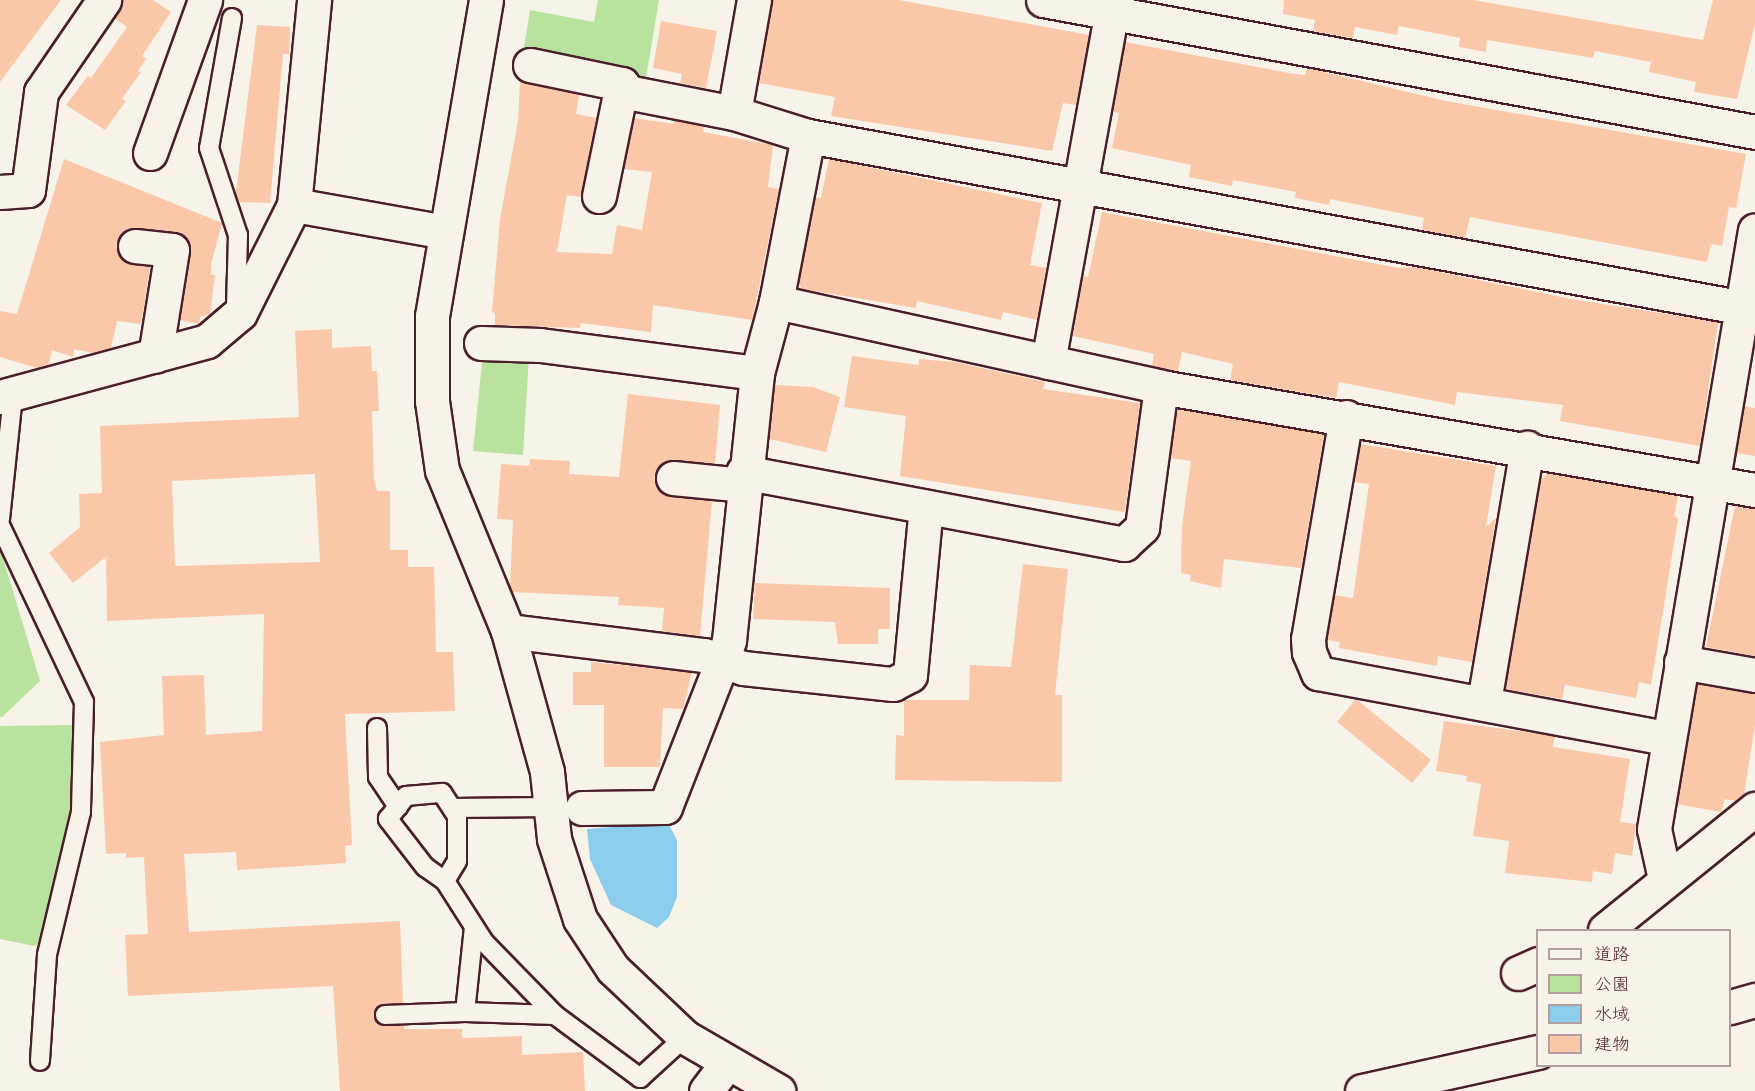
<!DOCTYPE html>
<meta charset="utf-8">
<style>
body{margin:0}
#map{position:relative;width:1755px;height:1091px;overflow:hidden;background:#f7f3e8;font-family:"Indie Flower","Klee One",sans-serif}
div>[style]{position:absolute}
.green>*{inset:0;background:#b9e29e}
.water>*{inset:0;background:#8ccded}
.building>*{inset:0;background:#fac8a9}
.roads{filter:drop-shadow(2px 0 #4a1f2b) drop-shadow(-2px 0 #4a1f2b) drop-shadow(0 2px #4a1f2b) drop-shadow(0 -2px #4a1f2b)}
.service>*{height:18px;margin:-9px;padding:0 9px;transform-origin:9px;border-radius:9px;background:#f7f3e8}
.minor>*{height:33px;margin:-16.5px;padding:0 16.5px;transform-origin:16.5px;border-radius:16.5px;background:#f7f3e8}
.tertiary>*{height:33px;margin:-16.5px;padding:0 16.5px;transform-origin:16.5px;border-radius:16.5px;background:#f7f3e8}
span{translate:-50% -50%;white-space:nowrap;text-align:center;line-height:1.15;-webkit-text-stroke:4.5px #f7f3e8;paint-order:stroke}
.legend{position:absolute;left:1536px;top:929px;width:195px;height:138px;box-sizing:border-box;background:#f7f3e8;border:2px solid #b29e9c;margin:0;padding:8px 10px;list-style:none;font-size:18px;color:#4a1f2b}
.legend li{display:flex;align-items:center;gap:12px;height:30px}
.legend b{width:30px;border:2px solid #b29e9c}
</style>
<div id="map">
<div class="green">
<div style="clip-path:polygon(598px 0,659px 0,645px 84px,522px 59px,530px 10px,594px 22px)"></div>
<div style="clip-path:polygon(483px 353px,529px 356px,523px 455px,473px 451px)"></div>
<div style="clip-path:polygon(0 548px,40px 681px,2px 717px,0 717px)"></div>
<div style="clip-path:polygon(72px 725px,72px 811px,44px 941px,34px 946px,0 939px,0 726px)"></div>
</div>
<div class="water">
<div style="clip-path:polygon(663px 823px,669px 825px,677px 840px,677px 897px,669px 917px,657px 928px,611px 905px,590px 859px,587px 829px)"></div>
</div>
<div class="building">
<div style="clip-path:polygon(0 0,61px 0,0 82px)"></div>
<div style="clip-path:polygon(123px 0,153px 0,171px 12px,142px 56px,146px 59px,138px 71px,141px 72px,122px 99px,126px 101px,105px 130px,66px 105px,88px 76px,91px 78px,127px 27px,114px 18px)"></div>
<div style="clip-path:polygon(773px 0,899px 0,1089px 35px,1076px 105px,1063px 103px,1052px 151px,831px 116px,835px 97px,759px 83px)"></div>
<div style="clip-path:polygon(1284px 0,1473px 0,1703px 40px,1713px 0,1755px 0,1755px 24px,1737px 99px,1694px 92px,1696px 82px,1649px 72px,1651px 62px,1595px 51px,1593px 58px,1487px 40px,1486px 52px,1459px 47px,1460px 38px,1399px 26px,1397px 35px,1355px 27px,1353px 38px,1313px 31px,1315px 20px,1283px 14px)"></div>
<div style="clip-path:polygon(661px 21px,717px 31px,706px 88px,680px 83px,682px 74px,653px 68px)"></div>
<div style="clip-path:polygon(257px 25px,290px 27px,289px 54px,283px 54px,270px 203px,239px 202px,236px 192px)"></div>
<div style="clip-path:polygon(1125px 42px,1289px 73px,1305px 75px,1307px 68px,1446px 101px,1746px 154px,1736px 208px,1729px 207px,1722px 246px,1711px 244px,1707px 262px,1470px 217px,1465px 238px,1422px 230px,1424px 218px,1330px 199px,1329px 205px,1295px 198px,1296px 192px,1233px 180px,1232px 186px,1189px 177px,1191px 165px,1112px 148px,1119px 113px,1113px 112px)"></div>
<div style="clip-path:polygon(520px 80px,579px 94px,576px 114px,596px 118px,581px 197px,567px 195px,557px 252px,612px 254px,617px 225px,642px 230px,652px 172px,624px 169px,634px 118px,674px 124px,674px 120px,704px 126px,703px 132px,773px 145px,768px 187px,779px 189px,752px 320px,653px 305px,651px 332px,581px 323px,580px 328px,495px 325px,495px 313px,492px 312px,500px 219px,518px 121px)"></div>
<div style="clip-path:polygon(64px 159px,222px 223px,211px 265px,211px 275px,215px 275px,210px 314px,200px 317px,199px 324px,180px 320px,191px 253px,184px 235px,128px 229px,116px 243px,118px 254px,132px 265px,150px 267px,141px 324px,117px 321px,111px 348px,92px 353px,74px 349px,73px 357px,52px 350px,49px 364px,37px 368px,0 357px,0 311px,17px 314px)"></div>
<div style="clip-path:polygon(829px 159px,1042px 203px,1030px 265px,1046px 268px,1037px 320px,1003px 312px,1001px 320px,917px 301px,916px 308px,802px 289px,799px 283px,815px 197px,821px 198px)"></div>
<div style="clip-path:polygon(1102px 212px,1399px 268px,1415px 267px,1571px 299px,1718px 322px,1700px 446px,1560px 421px,1563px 405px,1457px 392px,1455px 405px,1339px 382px,1336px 398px,1230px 380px,1233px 364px,1182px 352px,1178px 371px,1165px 369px,1152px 366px,1154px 354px,1073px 336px,1083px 276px,1088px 277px)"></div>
<div style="clip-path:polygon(evenodd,332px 329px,332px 348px,371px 346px,372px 371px,377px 371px,379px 411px,372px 411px,374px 479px,377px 491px,390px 491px,390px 550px,408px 550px,408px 567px,434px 567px,436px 652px,453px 652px,455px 711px,345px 714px,352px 845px,345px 846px,346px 863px,237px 870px,236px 852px,184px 854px,189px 932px,400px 921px,403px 1003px,379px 1006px,374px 1015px,379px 1025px,404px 1026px,404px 1029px,462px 1029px,462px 1038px,522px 1036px,522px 1055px,583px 1052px,585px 1091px,340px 1091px,333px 986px,128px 996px,125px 935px,148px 934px,144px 857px,126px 858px,126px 853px,106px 854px,100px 742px,164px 735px,162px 676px,204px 675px,206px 735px,262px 731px,264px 614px,107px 621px,106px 557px,73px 583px,49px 553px,80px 527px,79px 494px,102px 493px,100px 426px,299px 417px,295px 331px,332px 329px,315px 474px,320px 562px,175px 566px,172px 481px,315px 474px)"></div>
<div style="clip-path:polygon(852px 356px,919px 365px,919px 359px,955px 362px,1045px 382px,1043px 389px,1140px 403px,1125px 512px,900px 476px,906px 416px,844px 407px)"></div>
<div style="clip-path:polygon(775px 385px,813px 387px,840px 397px,826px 452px,769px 439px)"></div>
<div style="clip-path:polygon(628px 394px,720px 405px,715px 463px,666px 461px,654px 477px,663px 494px,712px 501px,700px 636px,662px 631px,664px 608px,618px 605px,619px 597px,512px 592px,510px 586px,513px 520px,497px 519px,501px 464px,530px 466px,530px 459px,570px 461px,569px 474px,619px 477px)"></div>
<div style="clip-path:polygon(1744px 406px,1755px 408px,1755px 456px,1736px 453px)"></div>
<div style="clip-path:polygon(1177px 409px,1324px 434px,1301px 568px,1224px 559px,1221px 588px,1190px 581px,1191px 575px,1181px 573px,1182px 526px,1191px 461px,1170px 458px)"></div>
<div style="clip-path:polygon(1360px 444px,1496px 466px,1486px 527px,1496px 518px,1472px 662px,1438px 656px,1437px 666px,1339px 648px,1340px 642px,1327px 640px,1335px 595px,1353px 598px,1369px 484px,1354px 482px)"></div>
<div style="clip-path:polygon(1548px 473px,1678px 496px,1674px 516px,1678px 519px,1651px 685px,1639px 682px,1636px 698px,1565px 685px,1562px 699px,1505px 689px,1541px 480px)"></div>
<div style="clip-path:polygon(1735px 506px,1755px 508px,1755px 656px,1706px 647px)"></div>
<div style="clip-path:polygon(1023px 564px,1068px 569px,1055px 695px,1062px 695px,1062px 782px,895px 780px,896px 735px,904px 736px,904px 700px,969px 700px,970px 665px,1011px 667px)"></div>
<div style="clip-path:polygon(755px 583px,890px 588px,890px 629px,878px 629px,878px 644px,838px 644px,835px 622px,753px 619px)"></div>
<div style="clip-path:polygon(591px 662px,692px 672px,683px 709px,663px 708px,660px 767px,604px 767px,604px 705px,573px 705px,573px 672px,591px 672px)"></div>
<div style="clip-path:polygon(1698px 684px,1755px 693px,1755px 726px,1744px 794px,1735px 801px,1725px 799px,1721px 812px,1677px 804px)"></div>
<div style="clip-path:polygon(1356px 699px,1431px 760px,1412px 783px,1337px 722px)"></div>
<div style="clip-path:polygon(1444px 721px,1555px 736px,1553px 747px,1630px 759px,1620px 822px,1636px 824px,1632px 856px,1615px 853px,1612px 874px,1593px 871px,1592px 882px,1505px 873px,1509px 841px,1473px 836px,1481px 784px,1466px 781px,1467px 776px,1436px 771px)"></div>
</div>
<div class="roads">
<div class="service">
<div style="left:232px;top:18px;width:132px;rotate:100deg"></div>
<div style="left:209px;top:148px;width:92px;rotate:71.6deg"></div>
<div style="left:238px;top:235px;width:71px;rotate:91.6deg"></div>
<div style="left:0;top:519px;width:125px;rotate:-84deg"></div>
<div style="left:0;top:525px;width:196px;rotate:64.6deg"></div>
<div style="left:84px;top:702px;width:110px;rotate:91.6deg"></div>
<div style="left:81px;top:812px;width:147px;rotate:103.4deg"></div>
<div style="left:47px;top:955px;width:106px;rotate:93.8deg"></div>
<div style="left:377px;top:728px;width:49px;rotate:88.8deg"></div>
<div style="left:378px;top:777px;width:36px;rotate:56deg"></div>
<div style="left:452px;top:808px;width:99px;rotate:-0.6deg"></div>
<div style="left:445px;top:881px;width:24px;rotate:-145deg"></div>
<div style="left:425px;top:867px;width:61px;rotate:-127.6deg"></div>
<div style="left:388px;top:819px;width:29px;rotate:-52deg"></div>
<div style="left:406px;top:796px;width:36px;rotate:-5deg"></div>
<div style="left:442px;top:793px;width:27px;rotate:57deg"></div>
<div style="left:457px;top:816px;width:45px;rotate:90deg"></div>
<div style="left:457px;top:861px;width:23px;rotate:121deg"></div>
<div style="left:445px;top:881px;width:72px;rotate:57.4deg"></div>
<div style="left:484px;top:942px;width:102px;rotate:45.8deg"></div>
<div style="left:555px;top:1015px;width:106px;rotate:36.5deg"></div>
<div style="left:640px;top:1078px;width:61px;rotate:-42.3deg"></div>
<div style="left:474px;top:927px;width:85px;rotate:96deg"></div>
<div style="left:465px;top:1012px;width:90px;rotate:1.9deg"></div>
<div style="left:385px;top:1015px;width:80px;rotate:-2.1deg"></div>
</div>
<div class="minor">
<div style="left:1043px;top:0;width:724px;rotate:10.5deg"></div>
<div style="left:530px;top:65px;width:94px;rotate:11.7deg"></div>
<div style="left:622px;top:84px;width:9px;rotate:58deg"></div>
<div style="left:627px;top:92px;width:109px;rotate:11.1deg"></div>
<div style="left:734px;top:113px;width:77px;rotate:17.3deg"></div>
<div style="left:808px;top:136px;width:963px;rotate:10.41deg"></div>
<div style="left:734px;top:113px;width:115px;rotate:-80deg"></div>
<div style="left:150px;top:153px;width:163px;rotate:-70.2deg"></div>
<div style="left:0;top:192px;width:28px;rotate:-4deg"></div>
<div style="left:28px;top:190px;width:99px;rotate:-82.4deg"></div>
<div style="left:41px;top:92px;width:112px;rotate:-55.6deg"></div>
<div style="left:599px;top:196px;width:114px;rotate:-78.4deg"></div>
<div style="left:294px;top:205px;width:206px;rotate:-84.4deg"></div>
<div style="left:135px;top:246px;width:37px;rotate:6deg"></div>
<div style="left:172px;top:250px;width:107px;rotate:99.1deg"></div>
<div style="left:776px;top:302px;width:394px;rotate:12.4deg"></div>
<div style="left:1161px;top:387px;width:603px;rotate:9.84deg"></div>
<div style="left:481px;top:343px;width:59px;rotate:1.9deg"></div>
<div style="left:540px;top:345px;width:219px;rotate:7.4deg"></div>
<div style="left:1048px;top:362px;width:368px;rotate:-79.7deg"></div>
<div style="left:0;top:397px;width:214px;rotate:-15.1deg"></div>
<div style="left:207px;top:341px;width:43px;rotate:-40.3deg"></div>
<div style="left:240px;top:313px;width:121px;rotate:-63.4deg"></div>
<div style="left:294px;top:205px;width:153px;rotate:10.1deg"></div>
<div style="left:1346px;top:417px;width:225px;rotate:99.7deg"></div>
<div style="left:1308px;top:639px;width:13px;rotate:86deg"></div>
<div style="left:1309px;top:652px;width:23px;rotate:67deg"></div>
<div style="left:1318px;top:673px;width:355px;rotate:10.6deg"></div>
<div style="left:743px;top:472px;width:388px;rotate:10.7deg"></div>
<div style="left:1124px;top:544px;width:25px;rotate:-43deg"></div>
<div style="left:1142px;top:527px;width:141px;rotate:-82.3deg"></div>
<div style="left:673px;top:478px;width:70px;rotate:5.7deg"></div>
<div style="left:508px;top:631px;width:197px;rotate:7deg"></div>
<div style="left:704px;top:655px;width:41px;rotate:18.4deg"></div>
<div style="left:743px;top:668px;width:151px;rotate:6.1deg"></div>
<div style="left:893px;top:684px;width:19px;rotate:-28deg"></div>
<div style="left:910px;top:675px;width:169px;rotate:-84.6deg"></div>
<div style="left:1681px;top:662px;width:75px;rotate:10deg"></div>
<div style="left:1484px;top:702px;width:258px;rotate:-80.4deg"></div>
<div style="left:582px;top:808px;width:83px;rotate:-0.7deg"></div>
<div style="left:665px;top:807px;width:159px;rotate:-68.6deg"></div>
<div style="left:723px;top:659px;width:20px;rotate:-72deg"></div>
<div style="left:729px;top:640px;width:268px;rotate:-84deg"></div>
<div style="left:757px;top:373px;width:73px;rotate:-75deg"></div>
<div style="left:776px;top:302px;width:169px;rotate:-79.1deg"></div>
<div style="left:1665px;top:879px;width:51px;rotate:-102.4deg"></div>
<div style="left:1654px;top:829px;width:607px;rotate:-80.43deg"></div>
<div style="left:1605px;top:930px;width:193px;rotate:-38.9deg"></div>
<div style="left:1518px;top:973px;width:22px;rotate:-24deg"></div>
<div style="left:706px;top:1091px;width:34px;rotate:-53deg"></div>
</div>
<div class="tertiary">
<div style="left:486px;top:0;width:321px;rotate:99.7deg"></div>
<div style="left:432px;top:316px;width:85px;rotate:90deg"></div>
<div style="left:432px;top:401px;width:70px;rotate:81.8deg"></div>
<div style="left:442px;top:470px;width:174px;rotate:67.7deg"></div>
<div style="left:508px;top:631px;width:146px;rotate:74.5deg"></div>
<div style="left:547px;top:772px;width:67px;rotate:84deg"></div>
<div style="left:554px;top:839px;width:84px;rotate:72deg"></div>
<div style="left:580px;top:919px;width:60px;rotate:56.6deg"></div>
<div style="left:613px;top:969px;width:99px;rotate:43.4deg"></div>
<div style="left:685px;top:1037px;width:108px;rotate:30.1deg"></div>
<div style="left:1730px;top:1007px;width:26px;rotate:-16deg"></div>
<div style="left:1362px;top:1091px;width:180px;rotate:-12.5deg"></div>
</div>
</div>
<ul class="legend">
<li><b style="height:8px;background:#f7f3e8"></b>道路</li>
<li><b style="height:16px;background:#b9e29e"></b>公園</li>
<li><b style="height:16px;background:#8ccded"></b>水域</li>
<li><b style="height:16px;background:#fac8a9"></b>建物</li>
</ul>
</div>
